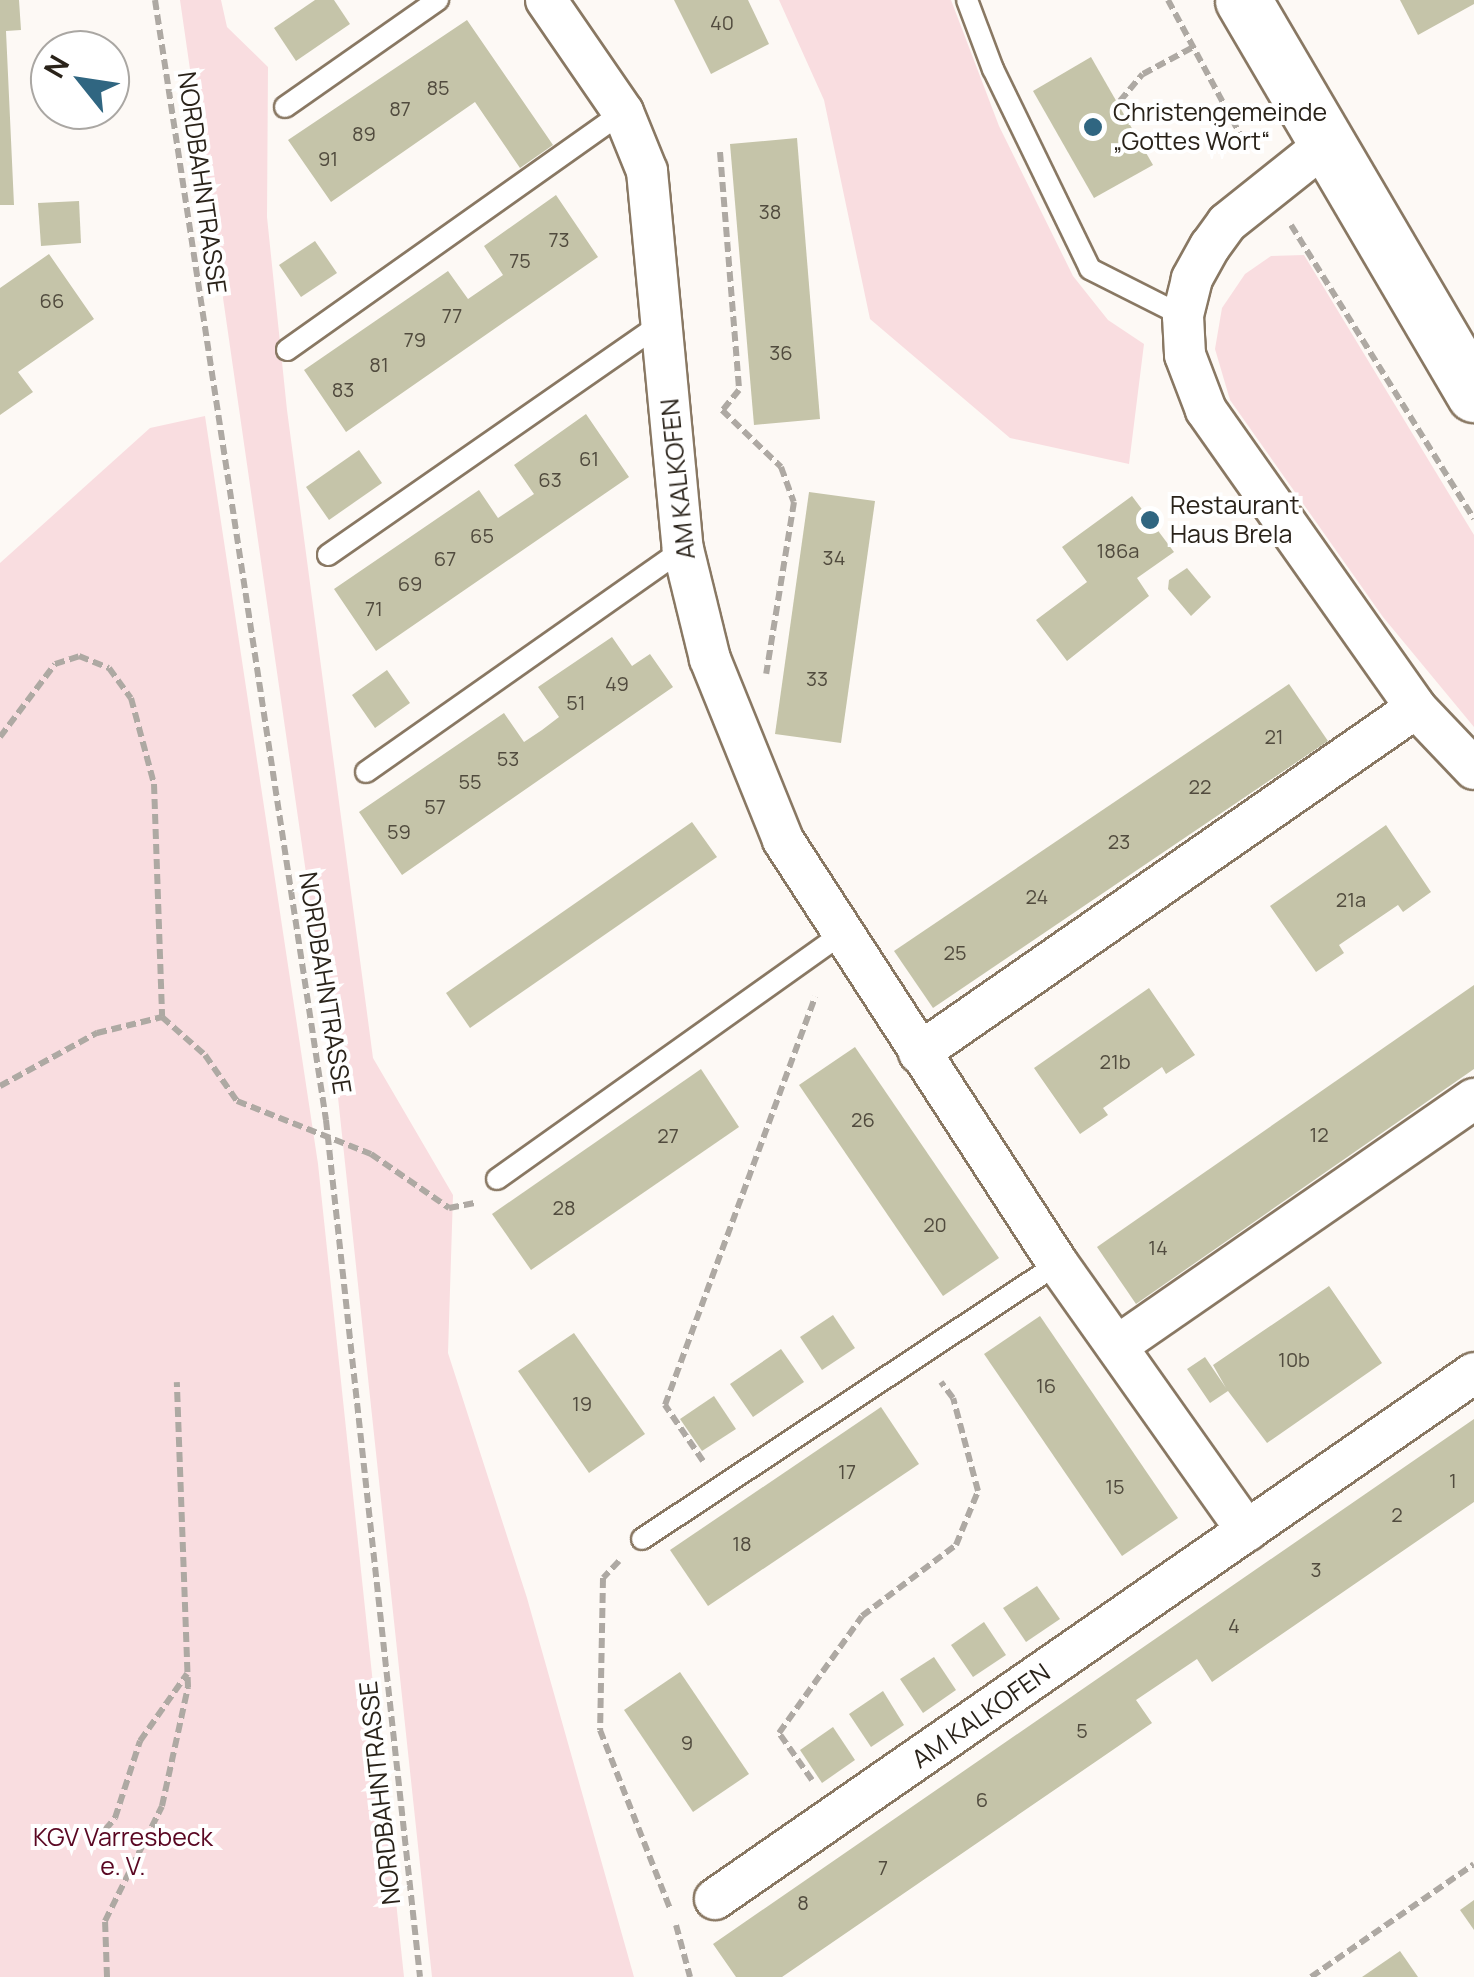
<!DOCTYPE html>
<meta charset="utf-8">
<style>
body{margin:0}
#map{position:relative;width:1474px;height:1977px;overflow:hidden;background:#fdf9f5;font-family:Manrope,sans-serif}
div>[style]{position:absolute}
.green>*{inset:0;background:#f9dde0}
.building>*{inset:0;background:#c5c4a9}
.path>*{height:6px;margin-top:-3px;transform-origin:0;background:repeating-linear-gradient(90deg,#aea9a3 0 10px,transparent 0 15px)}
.roads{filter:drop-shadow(2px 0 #897863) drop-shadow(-2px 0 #897863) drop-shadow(0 2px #897863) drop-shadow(0 -2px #897863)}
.lane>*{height:20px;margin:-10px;padding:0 10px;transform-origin:10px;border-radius:10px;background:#fff}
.street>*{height:40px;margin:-20px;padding:0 20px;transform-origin:20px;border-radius:20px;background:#fff}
.secondary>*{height:55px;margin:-27.5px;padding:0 27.5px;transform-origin:27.5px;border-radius:27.5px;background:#fff}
.dots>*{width:28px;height:28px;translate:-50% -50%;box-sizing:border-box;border:5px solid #fff;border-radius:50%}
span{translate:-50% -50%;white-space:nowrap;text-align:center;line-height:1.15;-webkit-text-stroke:8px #fff;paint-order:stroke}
.number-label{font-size:20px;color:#514b3e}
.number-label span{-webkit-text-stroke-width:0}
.poi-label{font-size:25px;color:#2a231a}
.left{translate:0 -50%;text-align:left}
.street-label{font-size:25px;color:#2a231a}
.park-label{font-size:25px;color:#5a0722}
.north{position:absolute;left:30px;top:30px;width:100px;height:100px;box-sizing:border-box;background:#fff;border:2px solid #aaa7a3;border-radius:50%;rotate:300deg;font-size:28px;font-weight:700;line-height:40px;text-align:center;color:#2a231a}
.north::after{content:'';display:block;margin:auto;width:35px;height:45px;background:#306681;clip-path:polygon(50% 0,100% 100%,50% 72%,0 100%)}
</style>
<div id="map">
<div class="green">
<div style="clip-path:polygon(180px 0,221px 0,227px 27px,268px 67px,267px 217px,287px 410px,373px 1058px,453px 1195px,448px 1353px,527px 1598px,634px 1977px,432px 1977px,337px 1088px)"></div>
<div style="clip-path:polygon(779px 0,951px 0,999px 126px,1073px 276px,1108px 320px,1144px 344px,1129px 464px,1010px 438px,870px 319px,824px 100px)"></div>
<div style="clip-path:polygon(1304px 255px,1474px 535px,1474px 727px,1383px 617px,1230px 400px,1215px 349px,1222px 308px,1245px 274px,1271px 256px)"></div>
<div style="clip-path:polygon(205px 416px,318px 1164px,404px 1977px,0 1977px,0 563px,150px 428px)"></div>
</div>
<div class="building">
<div style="clip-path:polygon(0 0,19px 0,21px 30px,6px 31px,14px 205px,0 205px)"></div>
<div style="clip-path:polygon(315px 0,334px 0,350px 24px,296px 61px,274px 28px)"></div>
<div style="clip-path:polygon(674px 0,748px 0,769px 44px,711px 74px)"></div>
<div style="clip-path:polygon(1400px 0,1474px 0,1474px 4px,1418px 35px)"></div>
<div style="clip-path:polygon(467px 20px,553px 145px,520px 168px,475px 102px,331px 202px,288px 140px)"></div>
<div style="clip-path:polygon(1091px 57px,1153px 165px,1094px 198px,1033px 91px)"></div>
<div style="clip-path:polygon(797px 138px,820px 419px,754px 425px,730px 144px)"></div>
<div style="clip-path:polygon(556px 195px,598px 257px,346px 432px,304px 370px,448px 271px,468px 299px,503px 275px,484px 246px)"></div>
<div style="clip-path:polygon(79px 201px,81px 243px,41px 246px,38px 203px)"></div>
<div style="clip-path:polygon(315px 241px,337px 273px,301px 297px,279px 265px)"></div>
<div style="clip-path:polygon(49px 254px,94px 319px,18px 372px,33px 392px,0 415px,0 288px)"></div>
<div style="clip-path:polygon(586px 414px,629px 477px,376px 651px,334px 589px,479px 490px,498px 518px,534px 494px,514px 465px)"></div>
<div style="clip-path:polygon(359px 450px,382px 483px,329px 520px,306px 487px)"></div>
<div style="clip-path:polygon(809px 492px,875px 501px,841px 743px,775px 734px)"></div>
<div style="clip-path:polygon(1132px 496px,1174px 552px,1137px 578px,1149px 596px,1067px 661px,1036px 620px,1087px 582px,1062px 547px)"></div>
<div style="clip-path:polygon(1187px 568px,1211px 597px,1191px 616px,1168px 589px,1169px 580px)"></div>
<div style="clip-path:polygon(612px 637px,632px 666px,650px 654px,673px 687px,402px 875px,359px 812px,504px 713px,524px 742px,542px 730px,559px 717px,538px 687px)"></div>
<div style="clip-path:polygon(387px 670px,410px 703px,375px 728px,352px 695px)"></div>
<div style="clip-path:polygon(1289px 684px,1328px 741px,933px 1008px,894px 951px)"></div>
<div style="clip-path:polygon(692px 822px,717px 857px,470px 1028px,446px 993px)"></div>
<div style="clip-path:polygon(1386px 825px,1431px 892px,1403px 912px,1398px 905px,1339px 945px,1344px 953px,1316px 972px,1270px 906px)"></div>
<div style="clip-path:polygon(1474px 985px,1474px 1069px,1136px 1304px,1097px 1247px)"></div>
<div style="clip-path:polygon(1149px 988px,1195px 1055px,1166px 1074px,1162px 1067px,1103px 1108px,1108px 1115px,1080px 1134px,1034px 1068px)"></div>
<div style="clip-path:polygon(855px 1047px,999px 1258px,943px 1296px,799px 1085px)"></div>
<div style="clip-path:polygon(701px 1069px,739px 1127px,531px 1270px,492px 1214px)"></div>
<div style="clip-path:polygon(1329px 1286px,1382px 1363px,1267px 1443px,1228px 1391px,1210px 1403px,1187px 1369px,1205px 1357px,1226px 1388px,1213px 1365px)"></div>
<div style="clip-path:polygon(833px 1315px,855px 1348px,822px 1370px,800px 1337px)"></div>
<div style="clip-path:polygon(1040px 1316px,1178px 1518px,1122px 1556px,984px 1354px)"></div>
<div style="clip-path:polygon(574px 1333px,645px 1434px,589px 1473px,518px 1371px)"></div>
<div style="clip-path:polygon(781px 1349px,804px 1382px,753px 1417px,730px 1384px)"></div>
<div style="clip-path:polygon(714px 1396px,736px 1429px,702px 1451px,680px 1419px)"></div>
<div style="clip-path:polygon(881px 1407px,919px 1464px,708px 1606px,670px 1550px)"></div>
<div style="clip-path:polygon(1474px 1419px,1474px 1502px,1212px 1682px,1197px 1659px,1136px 1700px,1152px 1723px,782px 1977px,736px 1977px,713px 1944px)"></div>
<div style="clip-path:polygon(1037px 1586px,1060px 1619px,1026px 1642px,1003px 1608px)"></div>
<div style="clip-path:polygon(984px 1622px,1006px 1655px,973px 1677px,951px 1645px)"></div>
<div style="clip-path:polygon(934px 1657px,956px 1690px,923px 1713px,900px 1679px)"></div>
<div style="clip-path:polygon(680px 1672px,749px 1774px,693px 1812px,624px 1710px)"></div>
<div style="clip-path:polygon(883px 1691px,904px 1725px,871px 1747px,849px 1714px)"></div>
<div style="clip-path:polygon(833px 1727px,855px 1760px,822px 1783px,800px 1750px)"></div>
<div style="clip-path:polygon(1474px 1900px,1474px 1930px,1460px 1910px)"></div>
<div style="clip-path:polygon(1400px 1951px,1418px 1977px,1362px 1977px)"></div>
</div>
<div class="path">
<div style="left:155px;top:0;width:1133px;rotate:81.32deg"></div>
<div style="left:326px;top:1120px;width:862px;rotate:83.74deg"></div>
<div style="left:1168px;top:0;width:169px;rotate:61.8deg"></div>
<div style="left:1120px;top:101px;width:35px;rotate:-50deg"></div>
<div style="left:1143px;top:74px;width:59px;rotate:-28.3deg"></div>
<div style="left:720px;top:152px;width:239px;rotate:85.4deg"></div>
<div style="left:739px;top:390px;width:27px;rotate:129deg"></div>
<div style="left:1291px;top:225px;width:346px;rotate:58.1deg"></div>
<div style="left:722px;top:410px;width:82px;rotate:44deg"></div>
<div style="left:781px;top:467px;width:37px;rotate:70deg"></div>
<div style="left:794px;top:502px;width:174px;rotate:99.2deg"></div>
<div style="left:0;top:737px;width:91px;rotate:-53deg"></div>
<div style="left:55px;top:664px;width:25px;rotate:-18deg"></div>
<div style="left:79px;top:656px;width:32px;rotate:22deg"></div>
<div style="left:109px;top:668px;width:37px;rotate:54deg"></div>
<div style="left:131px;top:698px;width:89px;rotate:75deg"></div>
<div style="left:154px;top:784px;width:233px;rotate:88deg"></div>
<div style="left:162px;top:1017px;width:57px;rotate:41.5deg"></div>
<div style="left:205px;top:1055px;width:56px;rotate:55.2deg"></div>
<div style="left:237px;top:1101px;width:144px;rotate:21.6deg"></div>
<div style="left:371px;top:1154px;width:95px;rotate:34.7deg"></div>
<div style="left:449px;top:1208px;width:26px;rotate:-11deg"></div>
<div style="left:0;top:1086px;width:111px;rotate:-28.7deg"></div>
<div style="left:97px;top:1033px;width:67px;rotate:-13.8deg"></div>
<div style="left:703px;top:1461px;width:68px;rotate:-124.2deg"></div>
<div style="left:665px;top:1405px;width:435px;rotate:-69.8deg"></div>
<div style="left:619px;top:1561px;width:23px;rotate:133deg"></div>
<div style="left:603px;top:1578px;width:152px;rotate:91.1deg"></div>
<div style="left:600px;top:1730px;width:192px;rotate:68.6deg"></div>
<div style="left:812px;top:1780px;width:57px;rotate:-125.1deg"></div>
<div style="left:779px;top:1733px;width:143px;rotate:-54.6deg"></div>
<div style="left:862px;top:1616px;width:118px;rotate:-37.1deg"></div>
<div style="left:956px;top:1545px;width:58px;rotate:-67.8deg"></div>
<div style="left:978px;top:1491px;width:96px;rotate:-105deg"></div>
<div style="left:953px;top:1398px;width:20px;rotate:-127deg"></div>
<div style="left:105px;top:1830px;width:16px;rotate:-50deg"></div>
<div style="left:115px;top:1818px;width:81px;rotate:-72deg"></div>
<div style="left:140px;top:1741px;width:82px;rotate:-55deg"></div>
<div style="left:676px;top:1925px;width:54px;rotate:74.9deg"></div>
<div style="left:107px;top:1977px;width:56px;rotate:-92deg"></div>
<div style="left:105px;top:1921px;width:128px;rotate:-63.6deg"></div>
<div style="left:162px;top:1806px;width:122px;rotate:-77.7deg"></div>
<div style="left:188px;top:1687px;width:305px;rotate:-92.1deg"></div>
<div style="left:1311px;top:1977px;width:198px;rotate:-34.7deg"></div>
</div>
<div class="roads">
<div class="lane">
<div style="left:967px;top:0;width:74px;rotate:69.4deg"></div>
<div style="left:993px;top:69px;width:222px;rotate:64.1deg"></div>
<div style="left:1090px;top:269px;width:104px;rotate:26.8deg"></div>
<div style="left:285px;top:107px;width:187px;rotate:-35deg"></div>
<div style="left:287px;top:350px;width:412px;rotate:-35.3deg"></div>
<div style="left:328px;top:555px;width:404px;rotate:-34.8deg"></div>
<div style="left:366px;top:772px;width:388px;rotate:-35.1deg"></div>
<div style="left:497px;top:1179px;width:423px;rotate:-35.4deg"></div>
<div style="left:642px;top:1539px;width:499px;rotate:-33.5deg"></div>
</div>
<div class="street">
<div style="left:546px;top:0;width:136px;rotate:55.5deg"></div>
<div style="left:623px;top:112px;width:64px;rotate:67.9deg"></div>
<div style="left:647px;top:171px;width:380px;rotate:84.6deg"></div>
<div style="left:683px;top:549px;width:113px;rotate:76.2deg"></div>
<div style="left:710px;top:659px;width:195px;rotate:68deg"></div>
<div style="left:783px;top:840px;width:505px;rotate:57.03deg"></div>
<div style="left:1058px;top:1264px;width:327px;rotate:54.7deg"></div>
<div style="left:1326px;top:144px;width:127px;rotate:141.4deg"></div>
<div style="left:1227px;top:223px;width:29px;rotate:126deg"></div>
<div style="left:1210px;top:246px;width:38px;rotate:119deg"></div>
<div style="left:1192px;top:279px;width:38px;rotate:104deg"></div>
<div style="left:1183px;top:316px;width:39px;rotate:87deg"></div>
<div style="left:1185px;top:355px;width:59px;rotate:69.1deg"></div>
<div style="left:1206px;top:410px;width:365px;rotate:54.8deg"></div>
<div style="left:1416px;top:708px;width:84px;rotate:46.4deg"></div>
<div style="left:919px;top:1053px;width:605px;rotate:-34.77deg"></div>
<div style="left:1117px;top:1346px;width:434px;rotate:-34.7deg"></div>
<div style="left:715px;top:1899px;width:923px;rotate:-34.72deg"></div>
</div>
<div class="secondary">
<div style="left:1243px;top:0;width:457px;rotate:59.6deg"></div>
</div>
</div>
<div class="dots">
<div style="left:1093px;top:127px;background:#306681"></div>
<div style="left:1150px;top:520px;background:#306681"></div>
</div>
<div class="number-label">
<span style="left:722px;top:22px">40</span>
<span style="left:438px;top:87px">85</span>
<span style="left:400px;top:108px">87</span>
<span style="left:364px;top:133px">89</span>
<span style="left:328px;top:158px">91</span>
<span style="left:770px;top:211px">38</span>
<span style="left:559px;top:239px">73</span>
<span style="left:520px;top:260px">75</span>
<span style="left:52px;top:300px">66</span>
<span style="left:452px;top:315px">77</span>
<span style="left:415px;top:339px">79</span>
<span style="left:781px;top:352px">36</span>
<span style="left:379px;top:364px">81</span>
<span style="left:343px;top:389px">83</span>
<span style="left:589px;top:458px">61</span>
<span style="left:550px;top:479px">63</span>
<span style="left:482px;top:535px">65</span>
<span style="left:1118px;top:550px">186a</span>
<span style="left:834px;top:557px">34</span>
<span style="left:445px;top:558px">67</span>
<span style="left:410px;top:583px">69</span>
<span style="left:374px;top:608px">71</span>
<span style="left:817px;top:678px">33</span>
<span style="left:617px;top:683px">49</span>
<span style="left:576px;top:702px">51</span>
<span style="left:1274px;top:736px">21</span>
<span style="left:508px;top:758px">53</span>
<span style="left:470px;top:781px">55</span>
<span style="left:1200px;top:786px">22</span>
<span style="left:435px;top:806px">57</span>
<span style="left:399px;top:831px">59</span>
<span style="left:1119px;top:841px">23</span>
<span style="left:1037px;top:896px">24</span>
<span style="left:1351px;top:899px">21a</span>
<span style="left:955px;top:952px">25</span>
<span style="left:1115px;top:1061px">21b</span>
<span style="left:863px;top:1119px">26</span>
<span style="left:1319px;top:1134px">12</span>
<span style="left:668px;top:1135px">27</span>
<span style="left:564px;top:1207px">28</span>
<span style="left:935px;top:1224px">20</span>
<span style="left:1158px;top:1247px">14</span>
<span style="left:1294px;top:1359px">10b</span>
<span style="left:1046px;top:1385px">16</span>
<span style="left:582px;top:1403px">19</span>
<span style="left:847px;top:1471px">17</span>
<span style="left:1453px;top:1480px">1</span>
<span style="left:1115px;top:1486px">15</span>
<span style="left:1397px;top:1514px">2</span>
<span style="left:742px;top:1543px">18</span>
<span style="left:1316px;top:1569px">3</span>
<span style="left:1234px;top:1625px">4</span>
<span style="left:1082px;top:1730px">5</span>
<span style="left:687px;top:1742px">9</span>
<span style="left:982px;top:1799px">6</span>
<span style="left:883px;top:1867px">7</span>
<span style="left:803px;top:1902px">8</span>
</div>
<div class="poi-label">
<span class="left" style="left:1113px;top:127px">Christengemeinde<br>„Gottes Wort“</span>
<span class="left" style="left:1170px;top:520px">Restaurant<br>Haus Brela</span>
</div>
<div class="street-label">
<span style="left:202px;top:183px;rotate:82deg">NORDBAHNTRASSE</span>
<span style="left:678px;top:479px;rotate:-96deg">AM KALKOFEN</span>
<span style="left:325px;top:983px;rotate:81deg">NORDBAHNTRASSE</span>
<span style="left:981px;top:1716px;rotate:-35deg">AM KALKOFEN</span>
<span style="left:380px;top:1793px;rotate:-96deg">NORDBAHNTRASSE</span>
</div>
<div class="park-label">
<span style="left:123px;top:1852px">KGV Varresbeck<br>e. V.</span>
</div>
<div class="north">N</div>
</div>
